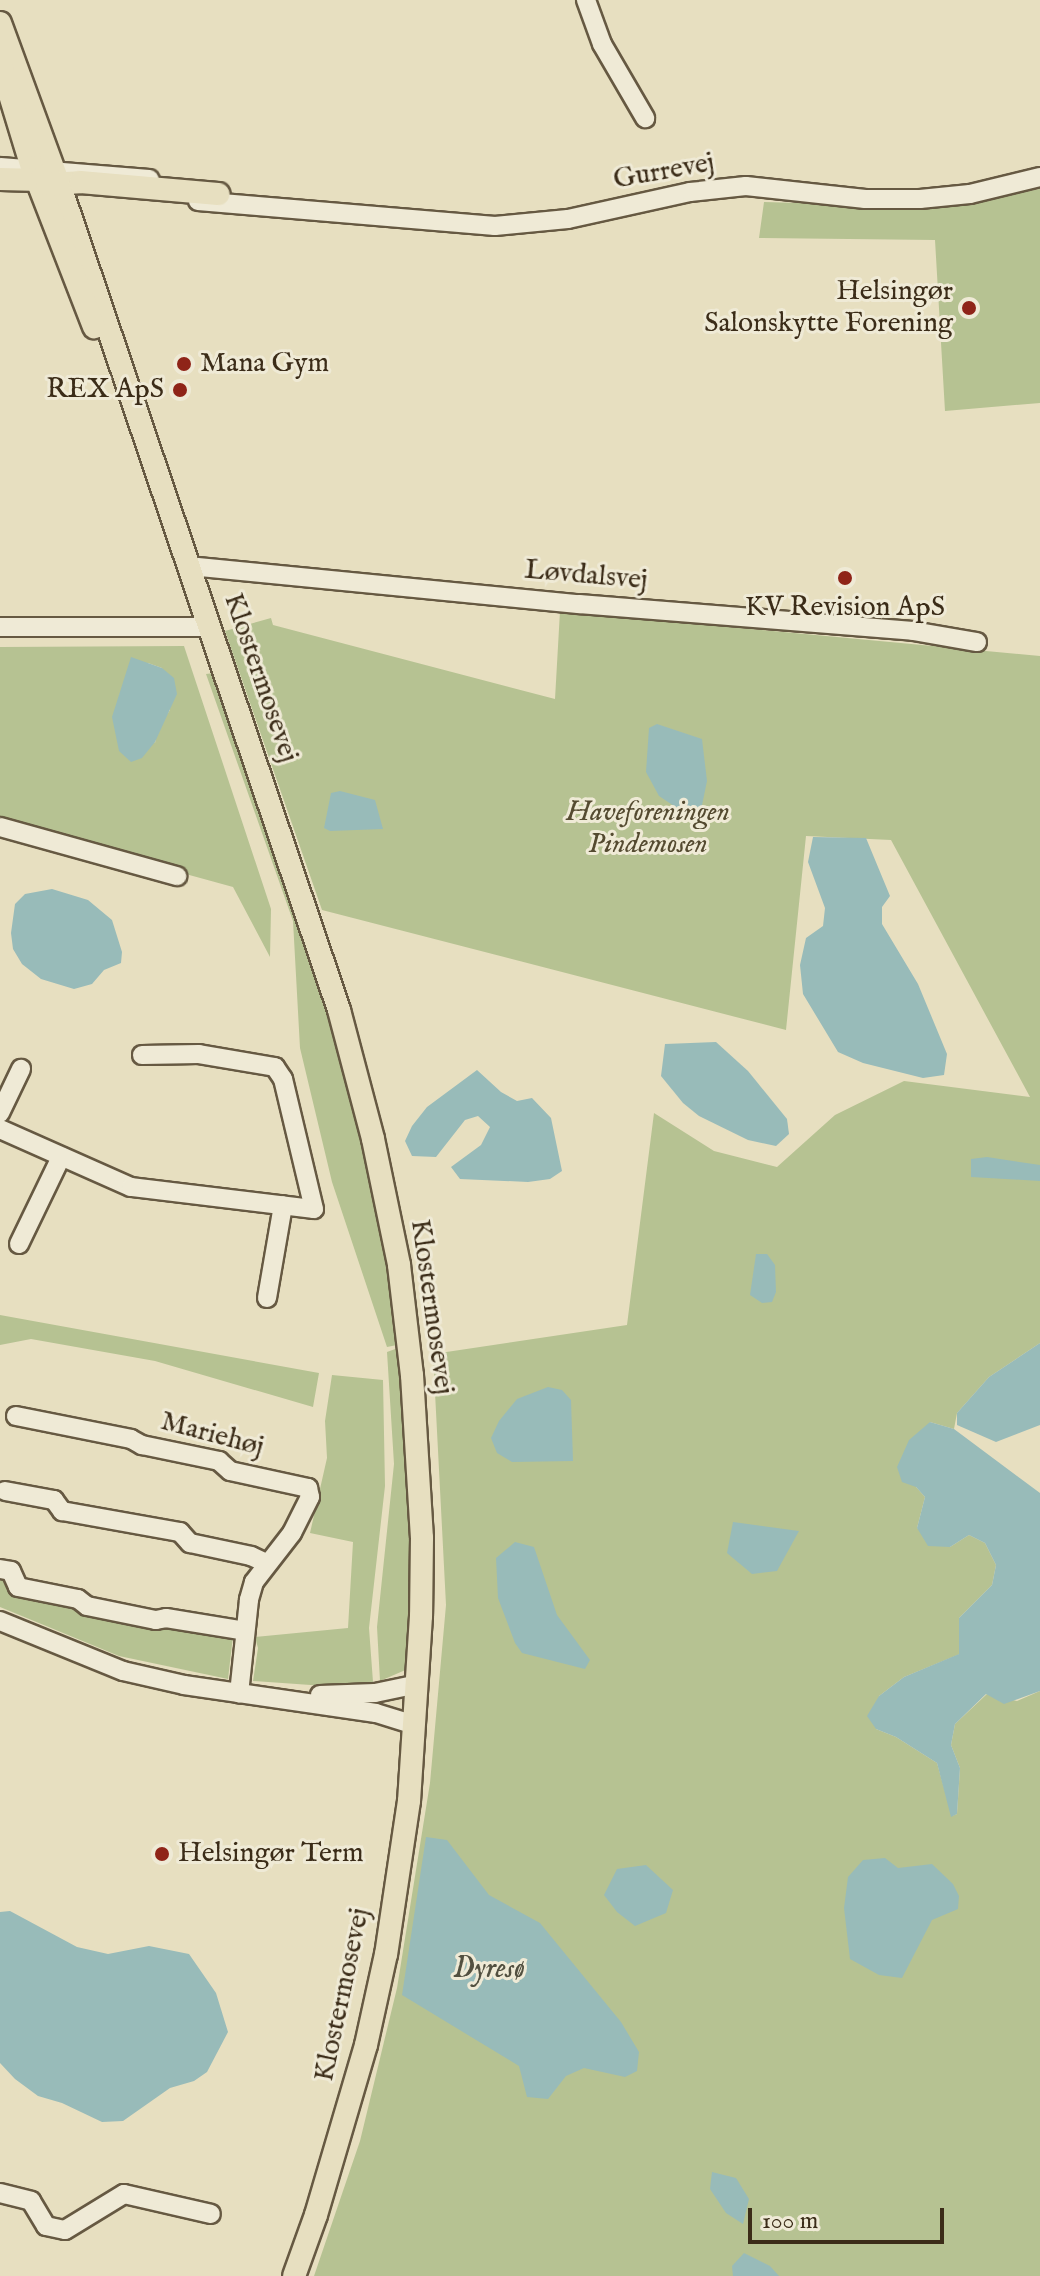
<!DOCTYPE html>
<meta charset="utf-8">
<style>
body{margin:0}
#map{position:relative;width:1040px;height:2276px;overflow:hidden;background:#e7dfc0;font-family:"IM FELL English",serif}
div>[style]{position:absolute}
.green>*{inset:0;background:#b6c292}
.water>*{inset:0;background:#98bbb9}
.roads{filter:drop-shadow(2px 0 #665942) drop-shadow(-2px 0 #665942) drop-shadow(0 2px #665942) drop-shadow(0 -2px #665942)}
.minor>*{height:18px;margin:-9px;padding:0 9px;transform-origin:9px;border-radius:9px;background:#efead6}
.major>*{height:22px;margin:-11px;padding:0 11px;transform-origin:11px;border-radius:11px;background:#e7dfc0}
.dots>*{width:22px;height:22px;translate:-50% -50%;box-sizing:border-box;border:4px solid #efead6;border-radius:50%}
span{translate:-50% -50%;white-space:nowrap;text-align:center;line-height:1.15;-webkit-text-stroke:6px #efead6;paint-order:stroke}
.street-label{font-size:28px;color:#3b2c18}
.poi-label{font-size:28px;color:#3b2c18}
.right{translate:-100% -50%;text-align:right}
.left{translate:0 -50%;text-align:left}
.park-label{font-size:28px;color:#544a30;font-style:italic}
.water-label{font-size:30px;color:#525040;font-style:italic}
.scale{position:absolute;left:748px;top:2208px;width:196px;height:36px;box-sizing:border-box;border:4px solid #3b2c18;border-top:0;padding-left:10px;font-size:24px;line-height:28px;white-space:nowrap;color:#3b2c18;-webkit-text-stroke:6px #efead6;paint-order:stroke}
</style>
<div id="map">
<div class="green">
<div style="clip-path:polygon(1040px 189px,1040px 403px,945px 411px,935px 240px,759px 238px,764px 202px,940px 207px)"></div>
<div style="clip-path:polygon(560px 611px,1040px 656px,1040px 1343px,989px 1377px,957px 1413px,954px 1429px,930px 1422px,916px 1487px,925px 1497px,917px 1528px,950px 1547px,969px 1535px,985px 1543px,996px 1565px,992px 1585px,959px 1618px,960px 1654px,904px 1677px,879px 1696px,876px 1729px,896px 1737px,937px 1763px,952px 1816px,957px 1814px,960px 1768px,951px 1745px,955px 1724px,987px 1694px,1017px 1701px,1040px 1691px,1040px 2276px,314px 2276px,360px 2141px,397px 1988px,430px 1783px,446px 1605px,433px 1354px,627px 1325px,654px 1113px,714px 1151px,777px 1167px,835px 1115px,904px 1081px,1030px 1097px,891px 840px,806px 836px,786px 1030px,322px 910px,225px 631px,271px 618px,273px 625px,555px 699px)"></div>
<div style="clip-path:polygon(evenodd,184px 646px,271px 909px,270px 957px,233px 887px,0 823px,0 647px,184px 646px,148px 663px,162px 668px,170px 710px,158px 728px,155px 743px,119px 696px,129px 675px,148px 663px)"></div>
<div style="clip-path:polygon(214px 673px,320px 981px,369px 1163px,389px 1266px,397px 1345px,387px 1347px,332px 1182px,300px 1048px,293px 921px,206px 674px)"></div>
<div style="clip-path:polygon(0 1315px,319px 1373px,313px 1407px,155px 1361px,31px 1339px,0 1345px)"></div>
<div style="clip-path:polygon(398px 1348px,412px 1521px,410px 1668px,380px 1681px,377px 1627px,394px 1464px,387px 1352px)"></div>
<div style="clip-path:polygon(332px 1375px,383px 1380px,385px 1486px,369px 1628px,373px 1682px,339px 1687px,253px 1681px,258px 1648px,255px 1637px,348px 1628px,353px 1542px,310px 1533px,327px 1458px,325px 1421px)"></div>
<div style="clip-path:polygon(0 1575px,78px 1606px,81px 1613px,233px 1636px,228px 1679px,119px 1656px,0 1607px)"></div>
</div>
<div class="water">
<div style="clip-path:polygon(131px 657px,162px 668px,174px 678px,177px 694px,155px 742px,142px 758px,131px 762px,119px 751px,112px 717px)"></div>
<div style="clip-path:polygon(657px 724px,702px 739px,707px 781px,701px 810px,677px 808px,659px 796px,646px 772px,649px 728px)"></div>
<div style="clip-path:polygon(340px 791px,375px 800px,383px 829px,330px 831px,324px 828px,331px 793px)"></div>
<div style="clip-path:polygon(813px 837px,866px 838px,890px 896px,882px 907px,882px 924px,918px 984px,947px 1054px,944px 1075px,923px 1078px,863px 1063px,838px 1052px,803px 994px,800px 965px,806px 938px,823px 926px,825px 908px,808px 862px)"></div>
<div style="clip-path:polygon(52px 889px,88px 900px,112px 920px,122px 952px,121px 963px,104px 970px,92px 984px,74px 989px,41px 979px,22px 964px,13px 949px,11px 933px,15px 904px,25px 894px)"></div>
<div style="clip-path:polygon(716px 1042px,748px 1071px,787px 1119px,789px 1134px,776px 1146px,748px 1140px,699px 1116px,683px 1103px,661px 1076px,665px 1044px)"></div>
<div style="clip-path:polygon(477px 1070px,501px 1092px,517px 1101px,532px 1098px,551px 1118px,562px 1171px,550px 1179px,528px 1182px,460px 1179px,451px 1167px,481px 1145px,490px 1127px,478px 1116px,465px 1120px,436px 1157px,412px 1156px,405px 1141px,412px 1126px,427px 1107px)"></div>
<div style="clip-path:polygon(987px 1157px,1040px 1165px,1040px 1181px,971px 1177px,971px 1159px)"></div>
<div style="clip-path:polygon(756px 1254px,767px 1254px,775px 1265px,776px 1292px,772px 1302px,762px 1303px,750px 1295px)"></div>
<div style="clip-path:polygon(1040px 1343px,1040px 1425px,996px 1442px,957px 1425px,957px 1413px,989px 1377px)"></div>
<div style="clip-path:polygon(548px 1387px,562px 1390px,571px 1400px,573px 1461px,512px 1462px,497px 1453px,491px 1438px,499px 1421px,517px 1399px)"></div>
<div style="clip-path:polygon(930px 1422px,954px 1429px,1040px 1493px,1040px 1691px,1004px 1704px,986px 1694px,955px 1724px,951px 1745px,960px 1768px,957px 1814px,951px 1817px,937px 1763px,896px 1737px,876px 1729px,867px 1716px,879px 1696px,904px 1677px,959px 1654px,959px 1618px,992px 1585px,996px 1565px,985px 1543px,969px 1535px,950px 1547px,928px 1546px,917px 1528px,925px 1497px,916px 1487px,902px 1482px,897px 1467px,909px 1440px)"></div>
<div style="clip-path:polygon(733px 1522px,799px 1531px,777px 1571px,752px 1574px,727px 1553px)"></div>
<div style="clip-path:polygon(515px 1542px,534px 1547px,557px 1615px,590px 1660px,585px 1669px,522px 1653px,515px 1643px,498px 1598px,496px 1558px)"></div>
<div style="clip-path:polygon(426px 1837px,447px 1840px,489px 1895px,540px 1923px,621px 2022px,639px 2052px,637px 2071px,625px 2077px,584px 2068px,566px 2076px,548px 2099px,527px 2097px,519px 2066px,402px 1995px)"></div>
<div style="clip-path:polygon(885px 1858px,898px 1868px,932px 1864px,953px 1884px,959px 1896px,958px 1909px,932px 1920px,902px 1978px,879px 1975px,850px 1959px,844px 1908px,848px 1877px,863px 1860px)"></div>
<div style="clip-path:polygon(646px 1865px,673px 1890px,666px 1913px,635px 1926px,617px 1912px,604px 1895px,617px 1869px)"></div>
<div style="clip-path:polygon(10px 1911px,77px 1947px,108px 1954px,149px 1946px,189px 1954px,216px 1993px,228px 2032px,207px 2072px,194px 2081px,170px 2088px,123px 2121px,102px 2122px,62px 2103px,38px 2096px,15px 2079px,0 2063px,0 1912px)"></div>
<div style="clip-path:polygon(712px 2172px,736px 2178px,749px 2199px,743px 2224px,726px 2213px,710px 2189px)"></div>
<div style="clip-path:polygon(744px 2253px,770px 2266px,779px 2276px,733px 2276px,732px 2266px)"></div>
</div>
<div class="roads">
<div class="minor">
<div style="left:586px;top:0;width:47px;rotate:70deg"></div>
<div style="left:602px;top:44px;width:86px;rotate:59.8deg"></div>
<div style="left:0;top:167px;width:150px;rotate:4.6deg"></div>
<div style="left:198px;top:201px;width:298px;rotate:4.8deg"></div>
<div style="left:495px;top:226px;width:73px;rotate:-5.5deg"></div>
<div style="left:568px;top:219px;width:125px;rotate:-12.5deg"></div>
<div style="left:690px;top:192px;width:56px;rotate:-6.1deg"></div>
<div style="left:746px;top:186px;width:120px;rotate:6.2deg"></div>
<div style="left:865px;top:199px;width:55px"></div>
<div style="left:920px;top:199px;width:50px;rotate:-5.7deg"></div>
<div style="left:970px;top:194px;width:72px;rotate:-13.7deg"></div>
<div style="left:189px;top:566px;width:392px;rotate:5.6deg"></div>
<div style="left:579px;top:604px;width:335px;rotate:4.6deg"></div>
<div style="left:913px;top:631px;width:65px;rotate:9.8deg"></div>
<div style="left:0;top:627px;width:211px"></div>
<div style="left:0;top:827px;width:184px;rotate:15.5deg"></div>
<div style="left:0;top:1113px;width:49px;rotate:-64.5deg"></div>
<div style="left:0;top:1129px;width:143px;rotate:23.9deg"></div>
<div style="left:131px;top:1187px;width:184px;rotate:6.9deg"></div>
<div style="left:314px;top:1209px;width:134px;rotate:-103.4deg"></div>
<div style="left:283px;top:1079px;width:14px;rotate:-124deg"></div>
<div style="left:275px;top:1067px;width:77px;rotate:-170.3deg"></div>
<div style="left:199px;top:1054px;width:57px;rotate:179deg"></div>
<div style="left:19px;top:1244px;width:97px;rotate:-64.2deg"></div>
<div style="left:267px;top:1298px;width:94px;rotate:-80.2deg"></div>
<div style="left:16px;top:1416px;width:117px;rotate:11.3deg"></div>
<div style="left:131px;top:1439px;width:13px;rotate:29deg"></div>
<div style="left:142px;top:1445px;width:79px;rotate:11.7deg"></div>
<div style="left:219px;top:1461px;width:15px;rotate:42deg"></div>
<div style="left:230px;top:1471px;width:80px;rotate:12.3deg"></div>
<div style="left:308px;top:1488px;width:9px;rotate:77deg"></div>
<div style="left:310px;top:1497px;width:40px;rotate:116.6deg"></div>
<div style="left:292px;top:1533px;width:62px;rotate:127.8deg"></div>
<div style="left:254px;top:1582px;width:19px;rotate:106deg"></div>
<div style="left:249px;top:1600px;width:94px;rotate:96.1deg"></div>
<div style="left:5px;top:1491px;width:50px;rotate:10.4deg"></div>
<div style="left:54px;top:1500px;width:14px;rotate:54deg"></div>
<div style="left:62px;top:1511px;width:120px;rotate:10.1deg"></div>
<div style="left:180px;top:1532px;width:15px;rotate:48deg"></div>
<div style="left:190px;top:1543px;width:62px;rotate:12deg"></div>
<div style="left:251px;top:1556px;width:17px;rotate:25deg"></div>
<div style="left:0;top:1569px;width:11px;rotate:10deg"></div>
<div style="left:11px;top:1571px;width:17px;rotate:66deg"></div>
<div style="left:18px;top:1587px;width:61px;rotate:11.3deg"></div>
<div style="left:78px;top:1599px;width:11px;rotate:38deg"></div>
<div style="left:87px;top:1606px;width:70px;rotate:11.5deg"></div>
<div style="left:156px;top:1620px;width:10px;rotate:-11deg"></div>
<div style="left:166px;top:1618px;width:80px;rotate:9.3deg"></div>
<div style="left:0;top:1621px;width:133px;rotate:22.1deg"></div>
<div style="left:123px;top:1671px;width:63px;rotate:12.9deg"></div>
<div style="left:184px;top:1685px;width:194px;rotate:8.3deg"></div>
<div style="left:376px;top:1713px;width:41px;rotate:17.1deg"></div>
<div style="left:320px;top:1695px;width:55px;rotate:-2.1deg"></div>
<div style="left:375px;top:1693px;width:44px;rotate:-11.8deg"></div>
<div style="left:0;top:2193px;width:32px;rotate:14deg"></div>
<div style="left:31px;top:2201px;width:29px;rotate:59deg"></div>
<div style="left:46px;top:2226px;width:19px;rotate:12deg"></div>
<div style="left:65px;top:2230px;width:69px;rotate:-31.4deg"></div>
<div style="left:124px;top:2194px;width:89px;rotate:12.9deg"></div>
</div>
<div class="major">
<div style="left:0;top:23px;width:180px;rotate:69.9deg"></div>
<div style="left:62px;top:192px;width:864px;rotate:71.29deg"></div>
<div style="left:339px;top:1010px;width:133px;rotate:75.2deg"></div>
<div style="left:373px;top:1139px;width:129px;rotate:78.3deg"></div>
<div style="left:399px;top:1265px;width:111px;rotate:83.3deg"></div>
<div style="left:412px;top:1375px;width:163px;rotate:86.5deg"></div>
<div style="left:422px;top:1538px;width:78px;rotate:90.7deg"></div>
<div style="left:421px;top:1616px;width:185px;rotate:93.7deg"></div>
<div style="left:409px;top:1801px;width:155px;rotate:98.5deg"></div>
<div style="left:386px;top:1954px;width:93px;rotate:102.4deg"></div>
<div style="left:366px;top:2045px;width:177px;rotate:106.4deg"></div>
<div style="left:316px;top:2215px;width:65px;rotate:109.8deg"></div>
<div style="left:0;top:62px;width:110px;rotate:73.1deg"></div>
<div style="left:32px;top:167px;width:172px;rotate:68.8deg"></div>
<div style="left:0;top:179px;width:40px;rotate:1.4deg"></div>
<div style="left:40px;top:180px;width:10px;rotate:-29deg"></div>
<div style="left:47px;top:184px;width:33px;rotate:-3deg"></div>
<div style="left:80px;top:182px;width:139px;rotate:5deg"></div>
</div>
</div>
<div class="dots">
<div style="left:969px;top:308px;background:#8f2418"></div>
<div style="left:184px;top:364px;background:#8f2418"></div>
<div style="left:180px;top:390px;background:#8f2418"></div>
<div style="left:845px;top:578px;background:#8f2418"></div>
<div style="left:162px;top:1854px;background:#8f2418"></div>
</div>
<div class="street-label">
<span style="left:664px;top:172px;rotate:-10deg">Gurrevej</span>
<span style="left:586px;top:576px;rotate:5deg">Løvdalsvej</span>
<span style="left:260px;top:678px;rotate:71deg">Klostermosevej</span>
<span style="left:431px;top:1307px;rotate:82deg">Klostermosevej</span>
<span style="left:212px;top:1435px;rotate:15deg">Mariehøj</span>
<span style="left:343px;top:1995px;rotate:-78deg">Klostermosevej</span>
</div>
<div class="poi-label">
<span class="right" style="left:953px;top:308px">Helsingør<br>Salonskytte Forening</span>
<span class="left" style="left:200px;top:364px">Mana Gym</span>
<span class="right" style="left:164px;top:390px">REX ApS</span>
<span style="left:845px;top:608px">KV Revision ApS</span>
<span class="left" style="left:178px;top:1854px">Helsingør Term</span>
</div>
<div class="park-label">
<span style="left:648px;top:829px">Haveforeningen<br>Pindemosen</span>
</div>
<div class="water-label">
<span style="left:489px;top:1969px">Dyresø</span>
</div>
<div class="scale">100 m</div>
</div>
